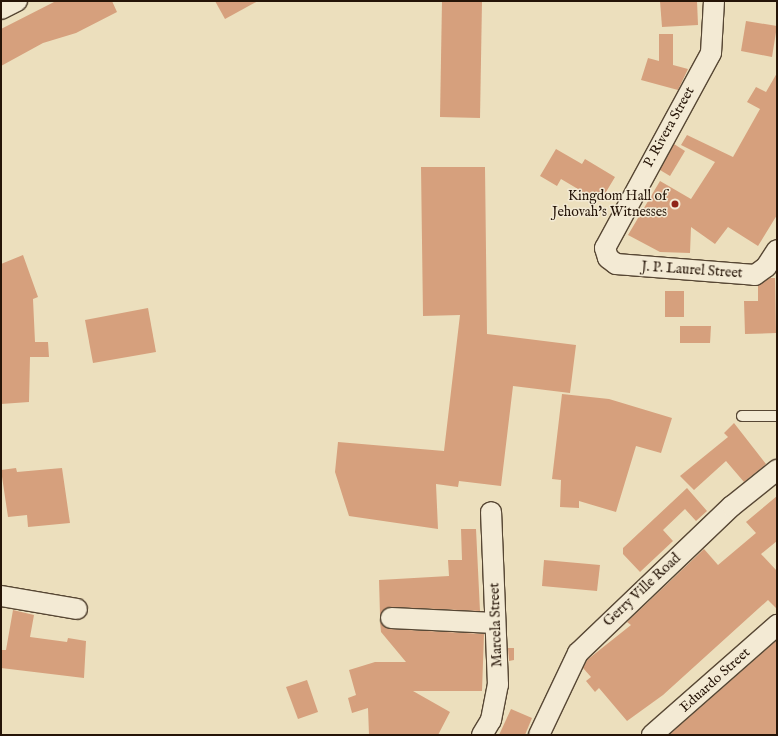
<!DOCTYPE html>
<style>
body{margin:0}
#map{position:relative;width:778px;height:736px;overflow:hidden;background:#ecdfbd;font-family:"IM FELL English",serif}
div>[style]{position:absolute}
.building>*{inset:0;background:#d6a07d}
.roads{filter:drop-shadow(1px 0 #574734) drop-shadow(-1px 0 #574734) drop-shadow(0 1px #574734) drop-shadow(0 -1px #574734)}
.service>*{height:10px;margin:-5px;padding:0 5px;transform-origin:5px;border-radius:5px;background:#f3ead4}
.minor>*{height:20px;margin:-10px;padding:0 10px;transform-origin:10px;border-radius:10px;background:#f3ead4}
.dots>*{width:11px;height:11px;translate:-50% -50%;box-sizing:border-box;border:2px solid #f3ead4;border-radius:50%}
span{translate:-50% -50%;white-space:nowrap;text-align:center;line-height:1.15;-webkit-text-stroke:3px #f3ead4;paint-order:stroke}
.street-label{font-size:14px;color:#251407}
.poi-label{font-size:14px;color:#251407}
.right{translate:-100% -50%;text-align:right}
.frame{position:absolute;inset:0;border:2px solid #251407;pointer-events:none}
</style>
<div id="map">
<div class="building">
<div style="clip-path:polygon(56px 1px,112px 1px,117px 12px,76px 33px,43px 43px,1px 66px,1px 29px)"></div>
<div style="clip-path:polygon(215px 1px,258px 1px,225px 19px)"></div>
<div style="clip-path:polygon(442px 1px,482px 1px,480px 118px,440px 117px)"></div>
<div style="clip-path:polygon(660px 1px,697px 1px,698px 25px,662px 27px)"></div>
<div style="clip-path:polygon(746px 21px,777px 26px,772px 57px,741px 51px)"></div>
<div style="clip-path:polygon(659px 34px,673px 34px,673px 65px,688px 69px,678px 90px,641px 80px,648px 58px,659px 61px)"></div>
<div style="clip-path:polygon(777px 73px,777px 215px,758px 246px,728px 227px,715px 244px,691px 227px,690px 253px,660px 252px,628px 235px,660px 181px,691px 199px,715px 162px,681px 145px,687px 135px,733px 157px,760px 109px,747px 102px,756px 87px,766px 92px)"></div>
<div style="clip-path:polygon(674px 144px,685px 151px,670px 176px,660px 170px)"></div>
<div style="clip-path:polygon(556px 149px,582px 164px,585px 159px,615px 177px,600px 202px,561px 179px,557px 186px,540px 176px)"></div>
<div style="clip-path:polygon(421px 167px,485px 167px,487px 334px,576px 345px,570px 393px,513px 386px,501px 486px,459px 481px,458px 487px,436px 484px,438px 529px,349px 516px,335px 472px,338px 442px,444px 451px,460px 315px,423px 316px)"></div>
<div style="clip-path:polygon(23px 255px,38px 297px,33px 299px,35px 342px,48px 342px,49px 357px,30px 357px,29px 402px,1px 404px,1px 264px)"></div>
<div style="clip-path:polygon(770px 278px,775px 278px,776px 333px,745px 334px,744px 301px,758px 301px,758px 286px)"></div>
<div style="clip-path:polygon(665px 291px,684px 291px,684px 317px,665px 317px)"></div>
<div style="clip-path:polygon(148px 308px,156px 352px,93px 363px,85px 320px)"></div>
<div style="clip-path:polygon(680px 326px,711px 326px,710px 343px,680px 343px)"></div>
<div style="clip-path:polygon(562px 394px,609px 399px,672px 418px,661px 453px,636px 446px,616px 512px,579px 501px,579px 508px,560px 507px,561px 480px,552px 479px)"></div>
<div style="clip-path:polygon(734px 423px,766px 464px,744px 482px,726px 461px,694px 490px,680px 476px,728px 437px,724px 433px)"></div>
<div style="clip-path:polygon(16px 468px,17px 472px,62px 468px,70px 523px,28px 527px,27px 515px,8px 517px,1px 470px)"></div>
<div style="clip-path:polygon(687px 488px,707px 511px,696px 521px,685px 509px,663px 530px,673px 541px,640px 572px,623px 554px,623px 548px)"></div>
<div style="clip-path:polygon(777px 496px,777px 541px,761px 554px,777px 571px,777px 609px,768px 600px,663px 695px,627px 721px,599px 688px,595px 692px,586px 681px,591px 677px,583px 668px,587px 660px,631px 625px,627px 622px,704px 549px,718px 565px,756px 533px,746px 522px)"></div>
<div style="clip-path:polygon(461px 529px,476px 529px,480px 611px,392px 607px,380px 615px,379px 580px,449px 576px,448px 560px,462px 560px)"></div>
<div style="clip-path:polygon(544px 560px,600px 565px,597px 591px,542px 586px)"></div>
<div style="clip-path:polygon(13px 610px,34px 615px,30px 637px,67px 642px,68px 638px,86px 641px,84px 678px,1px 668px,1px 650px,6px 650px)"></div>
<div style="clip-path:polygon(380px 622px,390px 629px,484px 634px,482px 691px,413px 691px,450px 712px,438px 735px,369px 735px,368px 708px,352px 713px,348px 698px,356px 695px,349px 670px,375px 662px,406px 662px,381px 632px)"></div>
<div style="clip-path:polygon(777px 640px,777px 735px,669px 735px)"></div>
<div style="clip-path:polygon(508px 648px,514px 648px,514px 660px,509px 661px)"></div>
<div style="clip-path:polygon(307px 680px,318px 712px,298px 719px,286px 687px)"></div>
<div style="clip-path:polygon(511px 709px,532px 718px,525px 735px,499px 735px)"></div>
</div>
<div class="roads">
<div class="service">
<div style="left:742px;top:416px;width:35px"></div>
</div>
<div class="minor">
<div style="left:714px;top:1px;width:52px;rotate:93.3deg"></div>
<div style="left:711px;top:53px;width:222px;rotate:118.5deg"></div>
<div style="left:605px;top:248px;width:10px;rotate:73deg"></div>
<div style="left:608px;top:258px;width:10px;rotate:37deg"></div>
<div style="left:616px;top:264px;width:139px;rotate:4.5deg"></div>
<div style="left:755px;top:275px;width:14px;rotate:-36deg"></div>
<div style="left:766px;top:267px;width:20px;rotate:-57deg"></div>
<div style="left:1px;top:9px;width:18px;rotate:-27deg"></div>
<div style="left:1px;top:596px;width:77px;rotate:9.7deg"></div>
<div style="left:391px;top:618px;width:104px;rotate:2.8deg"></div>
<div style="left:482px;top:735px;width:17px;rotate:-59deg"></div>
<div style="left:491px;top:720px;width:36px;rotate:-79deg"></div>
<div style="left:498px;top:685px;width:173px;rotate:-92.3deg"></div>
<div style="left:539px;top:735px;width:91px;rotate:-64.6deg"></div>
<div style="left:578px;top:653px;width:213px;rotate:-43.7deg"></div>
<div style="left:732px;top:506px;width:58px;rotate:-38.7deg"></div>
<div style="left:652px;top:735px;width:167px;rotate:-41.3deg"></div>
</div>
</div>
<div class="dots">
<div style="left:675px;top:204px;background:#8f2418"></div>
</div>
<div class="street-label">
<span style="left:669px;top:127px;rotate:-61deg">P. Rivera Street</span>
<span style="left:692px;top:270px;rotate:4deg">J. P. Laurel Street</span>
<span style="left:642px;top:590px;rotate:-43deg">Gerry Ville Road</span>
<span style="left:496px;top:625px;rotate:-92deg">Marcela Street</span>
<span style="left:715px;top:680px;rotate:-42deg">Eduardo Street</span>
</div>
<div class="poi-label">
<span class="right" style="left:667px;top:204px">Kingdom Hall of<br>Jehovah's Witnesses</span>
</div>
<div class="frame"></div>
</div>
